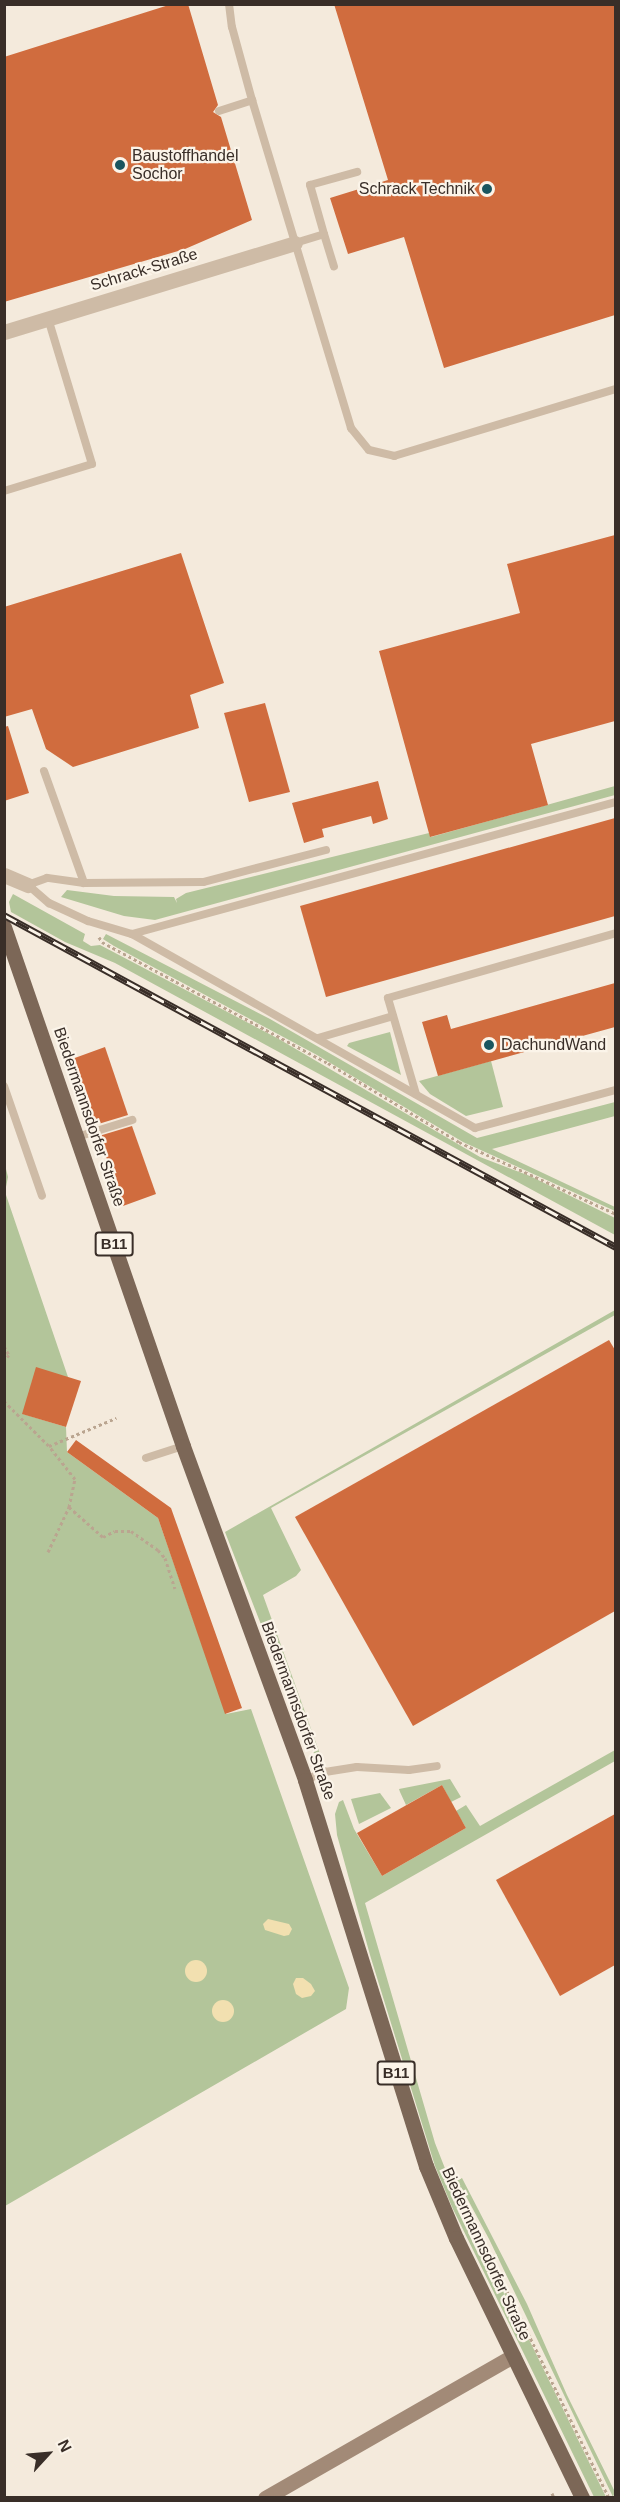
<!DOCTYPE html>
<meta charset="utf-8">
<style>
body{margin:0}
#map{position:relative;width:620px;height:2502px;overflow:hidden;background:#f4eadc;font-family:Helvetica,sans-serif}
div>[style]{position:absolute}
.green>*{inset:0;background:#b3c59a}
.sand>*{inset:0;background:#f2e0b0}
.round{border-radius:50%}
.building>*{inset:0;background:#d06c3e}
.path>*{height:3px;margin-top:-1.5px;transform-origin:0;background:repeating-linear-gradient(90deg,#baa590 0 3px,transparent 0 6px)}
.lane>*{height:8px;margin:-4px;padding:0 4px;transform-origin:4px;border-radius:4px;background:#cebba6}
.street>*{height:15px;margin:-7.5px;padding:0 7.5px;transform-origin:7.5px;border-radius:7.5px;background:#cebba6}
.secondary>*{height:15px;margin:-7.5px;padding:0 7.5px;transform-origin:7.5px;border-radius:7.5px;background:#a28a77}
.primary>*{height:15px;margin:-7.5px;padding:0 7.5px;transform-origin:7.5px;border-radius:7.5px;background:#7c6757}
.rail>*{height:7px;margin-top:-3.5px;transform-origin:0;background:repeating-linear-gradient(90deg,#fbf4e9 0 14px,#392e28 0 28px);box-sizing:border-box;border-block:2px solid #392e28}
.dots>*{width:16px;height:16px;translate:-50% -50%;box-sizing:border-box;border:3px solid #fbf4e9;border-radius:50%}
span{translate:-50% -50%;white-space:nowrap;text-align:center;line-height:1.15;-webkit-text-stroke:4.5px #fbf4e9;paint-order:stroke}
.shield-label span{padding:2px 4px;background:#fbf4e9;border:2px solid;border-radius:4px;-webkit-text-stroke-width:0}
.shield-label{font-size:15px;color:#392e28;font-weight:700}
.poi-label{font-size:16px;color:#392e28}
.left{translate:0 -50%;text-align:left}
.right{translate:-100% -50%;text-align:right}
.street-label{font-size:16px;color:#392e28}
.frame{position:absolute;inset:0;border:6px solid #392e28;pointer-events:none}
.north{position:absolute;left:18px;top:2424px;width:60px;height:60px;-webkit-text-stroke:4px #fbf4e9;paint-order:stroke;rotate:64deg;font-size:16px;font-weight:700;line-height:24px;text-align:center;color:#392e28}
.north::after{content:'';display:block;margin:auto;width:21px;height:27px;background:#392e28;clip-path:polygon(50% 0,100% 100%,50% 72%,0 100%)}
</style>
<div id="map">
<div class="green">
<div style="clip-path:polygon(615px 786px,615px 795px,155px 920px,124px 916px,61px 897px,67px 890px,114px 896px,174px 897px,177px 903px,176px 899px,186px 893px,429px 833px,431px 837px)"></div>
<div style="clip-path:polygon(13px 894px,85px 934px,83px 941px,91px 946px,100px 945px,277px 1038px,480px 1157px,530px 1176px,615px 1218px,615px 1235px,115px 963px,65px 942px,11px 912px,9px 902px)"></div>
<div style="clip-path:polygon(106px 934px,270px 1019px,477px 1138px,615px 1102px,615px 1116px,492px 1149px,615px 1207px,615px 1211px,463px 1142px,317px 1055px,114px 946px,103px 939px)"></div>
<div style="clip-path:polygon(390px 1032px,401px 1075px,347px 1046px,349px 1043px)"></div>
<div style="clip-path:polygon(491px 1061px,503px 1107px,466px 1116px,430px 1094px,419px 1081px)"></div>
<div style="clip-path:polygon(4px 1161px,8px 1177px,5px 1192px,68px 1377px,23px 1414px,66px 1427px,67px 1452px,158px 1518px,226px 1714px,251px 1709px,349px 1988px,346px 2009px,5px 2206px)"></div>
<div style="clip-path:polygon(615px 1310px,615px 1315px,271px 1508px,301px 1570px,296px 1576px,263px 1595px,320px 1754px,314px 1753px,304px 1735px,225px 1532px)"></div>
<div style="clip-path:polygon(615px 1750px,615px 1761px,365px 1903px,435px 2143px,446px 2171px,454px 2182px,462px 2178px,527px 2304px,567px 2395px,615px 2492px,613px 2497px,489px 2239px,461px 2187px,456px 2190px,606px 2497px,594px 2497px,452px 2207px,435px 2166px,370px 1955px,337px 1835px,335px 1814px,339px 1802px,343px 1800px,354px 1829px,382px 1876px,466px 1828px,456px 1811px,466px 1805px,480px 1826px)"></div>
<div style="clip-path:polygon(450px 1779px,461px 1797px,451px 1802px,442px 1785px,406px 1805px,400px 1792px,399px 1789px)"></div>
<div style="clip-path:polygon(380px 1793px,391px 1808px,359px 1824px,351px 1799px)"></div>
</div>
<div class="sand">
<div style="clip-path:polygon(268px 1919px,289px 1924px,292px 1929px,289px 1935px,284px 1936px,265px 1930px,263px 1924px)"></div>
<div class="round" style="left:185px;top:1960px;width:22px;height:22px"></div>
<div style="clip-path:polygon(296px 1978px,303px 1978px,311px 1984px,315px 1991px,311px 1996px,302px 1998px,296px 1994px,293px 1984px)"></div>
<div class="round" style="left:212px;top:2000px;width:22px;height:22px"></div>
</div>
<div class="building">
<div style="clip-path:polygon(172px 4px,188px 4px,218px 105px,213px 112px,221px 117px,252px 220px,185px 249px,4px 302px,4px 57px)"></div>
<div style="clip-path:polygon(334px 4px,615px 4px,615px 315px,444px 368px,404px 237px,348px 254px,330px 198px,388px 180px)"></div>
<div style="clip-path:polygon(615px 535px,615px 721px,531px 744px,548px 805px,430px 837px,379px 651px,520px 613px,507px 564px)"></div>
<div style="clip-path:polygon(181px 553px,224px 683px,190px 695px,199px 728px,73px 767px,46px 749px,32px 709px,4px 717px,4px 607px)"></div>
<div style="clip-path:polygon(265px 703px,290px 792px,249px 802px,224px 713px)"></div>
<div style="clip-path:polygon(8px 726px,29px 793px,4px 801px,4px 727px)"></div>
<div style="clip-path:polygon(378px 781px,388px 819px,373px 824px,371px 816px,322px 829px,324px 837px,304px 843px,292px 803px)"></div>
<div style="clip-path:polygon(615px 818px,615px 916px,326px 997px,300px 906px)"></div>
<div style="clip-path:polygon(615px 983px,615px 1027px,438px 1076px,422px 1022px,447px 1015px,451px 1029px)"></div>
<div style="clip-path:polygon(105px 1047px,128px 1115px,95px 1125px,72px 1059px)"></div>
<div style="clip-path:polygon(132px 1126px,156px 1194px,123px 1206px,99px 1136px)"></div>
<div style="clip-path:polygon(609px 1340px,615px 1350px,615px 1611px,413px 1726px,295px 1517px)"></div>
<div style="clip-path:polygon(36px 1367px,81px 1381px,66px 1427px,22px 1414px)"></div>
<div style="clip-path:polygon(76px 1440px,171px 1508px,242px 1708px,225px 1714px,158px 1518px,67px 1452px)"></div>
<div style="clip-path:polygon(442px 1785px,466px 1828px,382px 1876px,357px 1833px)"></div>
<div style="clip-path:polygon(615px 1814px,615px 1965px,560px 1996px,496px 1880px)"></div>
</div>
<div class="path">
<div style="left:99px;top:937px;width:6px;rotate:59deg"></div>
<div style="left:102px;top:942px;width:256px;rotate:28.2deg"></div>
<div style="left:328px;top:1063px;width:153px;rotate:31.1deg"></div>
<div style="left:459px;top:1142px;width:173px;rotate:24.6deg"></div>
<div style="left:4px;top:1346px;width:10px;rotate:61deg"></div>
<div style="left:9px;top:1355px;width:7px;rotate:135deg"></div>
<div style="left:4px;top:1401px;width:64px;rotate:45deg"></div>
<div style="left:49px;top:1446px;width:73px;rotate:-22.7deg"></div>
<div style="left:69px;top:1507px;width:45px;rotate:41.4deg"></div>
<div style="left:103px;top:1537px;width:13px;rotate:-27deg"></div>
<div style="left:115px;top:1531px;width:16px"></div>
<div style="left:131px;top:1531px;width:33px;rotate:35deg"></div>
<div style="left:158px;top:1550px;width:11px;rotate:49deg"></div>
<div style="left:165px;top:1558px;width:32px;rotate:72deg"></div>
<div style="left:48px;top:1552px;width:50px;rotate:-65deg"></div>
<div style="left:69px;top:1507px;width:29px;rotate:-78deg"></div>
<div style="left:75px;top:1479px;width:42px;rotate:-128.2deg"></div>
<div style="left:459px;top:2193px;width:340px;rotate:63.8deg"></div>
<div style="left:552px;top:2493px;width:5px;rotate:68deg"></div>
</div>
<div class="lane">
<div style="left:229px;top:4px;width:23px;rotate:83deg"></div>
<div style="left:232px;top:27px;width:76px;rotate:74.7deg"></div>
<div style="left:252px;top:100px;width:343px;rotate:73.2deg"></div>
<div style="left:351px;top:428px;width:28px;rotate:51deg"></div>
<div style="left:369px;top:450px;width:26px;rotate:13deg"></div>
<div style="left:394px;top:456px;width:232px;rotate:-16.8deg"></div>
<div style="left:219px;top:111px;width:35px;rotate:-18deg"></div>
<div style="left:324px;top:234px;width:34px;rotate:73deg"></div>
<div style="left:295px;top:243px;width:30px;rotate:-17deg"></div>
<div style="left:324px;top:234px;width:51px;rotate:-105.9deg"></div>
<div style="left:310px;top:185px;width:49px;rotate:-15.5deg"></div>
<div style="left:4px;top:491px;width:92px;rotate:-17.1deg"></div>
<div style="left:92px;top:464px;width:152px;rotate:-106.8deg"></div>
<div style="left:44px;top:771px;width:119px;rotate:70.3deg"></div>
<div style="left:326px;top:850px;width:127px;rotate:165.4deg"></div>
<div style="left:203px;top:882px;width:119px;rotate:179.5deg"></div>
<div style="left:84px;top:883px;width:37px;rotate:-172deg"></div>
<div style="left:47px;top:878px;width:20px;rotate:160deg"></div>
<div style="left:28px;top:885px;width:28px;rotate:41deg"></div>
<div style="left:49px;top:903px;width:43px;rotate:24.8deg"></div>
<div style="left:88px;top:921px;width:46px;rotate:16.5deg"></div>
<div style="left:132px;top:934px;width:394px;rotate:29.5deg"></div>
<div style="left:475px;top:1128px;width:146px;rotate:-15.1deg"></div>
<div style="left:132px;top:934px;width:502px;rotate:-15.26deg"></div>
<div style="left:318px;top:1038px;width:78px;rotate:-16.3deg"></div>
<div style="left:4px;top:1086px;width:116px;rotate:70.9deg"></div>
<div style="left:416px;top:1094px;width:100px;rotate:-106.3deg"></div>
<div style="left:388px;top:998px;width:237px;rotate:-15.9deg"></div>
<div style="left:77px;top:1137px;width:58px;rotate:-17.2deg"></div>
<div style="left:146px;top:1458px;width:39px;rotate:-18deg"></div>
<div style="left:305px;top:1780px;width:22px;rotate:-22deg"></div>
<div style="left:325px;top:1772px;width:32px;rotate:-9deg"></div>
<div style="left:357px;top:1767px;width:52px;rotate:3.3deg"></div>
<div style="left:409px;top:1770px;width:28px;rotate:-8deg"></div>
</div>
<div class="street">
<div style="left:4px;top:332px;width:304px;rotate:-17deg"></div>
<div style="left:4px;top:875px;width:26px;rotate:23deg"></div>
</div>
<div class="secondary">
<div style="left:265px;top:2498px;width:286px;rotate:-29.8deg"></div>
</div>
<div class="primary">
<div style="left:4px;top:927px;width:549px;rotate:70.97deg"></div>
<div style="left:183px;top:1446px;width:356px;rotate:69.9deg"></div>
<div style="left:305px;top:1780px;width:405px;rotate:72.6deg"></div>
<div style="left:426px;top:2166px;width:78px;rotate:67.4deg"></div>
<div style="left:456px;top:2238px;width:289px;rotate:64.1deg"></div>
</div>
<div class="rail">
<div style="left:4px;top:915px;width:696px;rotate:28.48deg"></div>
</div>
<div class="dots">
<div style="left:120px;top:165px;background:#19555f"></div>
<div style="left:487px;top:189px;background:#19555f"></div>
<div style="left:489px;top:1045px;background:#19555f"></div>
</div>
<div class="shield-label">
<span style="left:114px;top:1244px">B11</span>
<span style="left:396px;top:2073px">B11</span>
</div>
<div class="poi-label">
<span class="left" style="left:132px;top:165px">Baustoffhandel<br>Sochor</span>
<span class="right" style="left:475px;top:189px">Schrack Technik</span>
<span class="left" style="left:501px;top:1045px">DachundWand</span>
</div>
<div class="street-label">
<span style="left:144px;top:270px;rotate:-17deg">Schrack-Straße</span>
<span style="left:89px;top:1117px;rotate:71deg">Biedermannsdorfer Straße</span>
<span style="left:298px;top:1711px;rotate:70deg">Biedermannsdorfer Straße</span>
<span style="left:486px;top:2254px;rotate:65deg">Biedermannsdorfer Straße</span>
</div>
<div class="frame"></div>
<div class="north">N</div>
</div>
